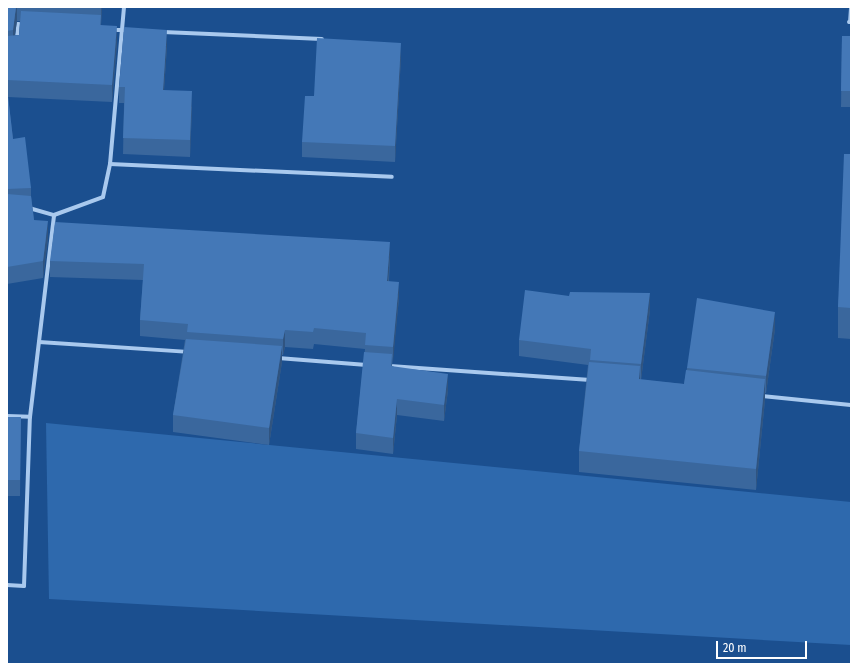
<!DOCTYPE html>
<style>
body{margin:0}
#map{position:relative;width:858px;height:671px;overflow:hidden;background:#1b4f8f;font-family:"Fira Sans Condensed",sans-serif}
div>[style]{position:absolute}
.green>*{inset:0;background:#2e69ad}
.lane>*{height:3px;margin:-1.5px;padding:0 1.5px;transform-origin:1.5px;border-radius:1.5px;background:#a9c9ee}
.street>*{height:4px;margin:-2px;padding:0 2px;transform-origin:2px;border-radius:2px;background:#a9c9ee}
.wall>*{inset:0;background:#3a679d}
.shaded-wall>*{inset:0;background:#305480}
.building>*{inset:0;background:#4478b7}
span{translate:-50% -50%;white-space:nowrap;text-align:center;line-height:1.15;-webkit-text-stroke:3px #1b4f8f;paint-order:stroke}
.frame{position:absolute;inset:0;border:8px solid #fff;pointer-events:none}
.scale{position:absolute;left:716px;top:641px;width:91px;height:18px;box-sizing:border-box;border:2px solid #fff;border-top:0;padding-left:5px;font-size:12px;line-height:14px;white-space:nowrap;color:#fff;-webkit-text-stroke:3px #1b4f8f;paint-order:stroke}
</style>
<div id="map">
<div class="green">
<div style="clip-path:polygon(46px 423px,851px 502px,851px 645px,49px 599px)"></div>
</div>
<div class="lane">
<div style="left:849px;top:22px;width:15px;rotate:-86deg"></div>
</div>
<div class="street">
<div style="left:849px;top:22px;width:2px"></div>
<div style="left:113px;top:30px;width:15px"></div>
<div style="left:163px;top:32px;width:159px;rotate:2.5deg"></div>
<div style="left:17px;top:39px;width:15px;rotate:-86deg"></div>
<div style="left:18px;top:24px;width:6px;rotate:9deg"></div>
<div style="left:110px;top:164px;width:282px;rotate:2.6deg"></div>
<div style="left:29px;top:208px;width:26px;rotate:16deg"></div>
<div style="left:54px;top:215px;width:52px;rotate:-20.2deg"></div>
<div style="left:103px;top:197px;width:34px;rotate:-78deg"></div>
<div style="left:110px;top:164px;width:158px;rotate:-84.9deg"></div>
<div style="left:39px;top:342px;width:149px;rotate:3.8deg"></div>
<div style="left:278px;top:358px;width:89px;rotate:4.5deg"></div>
<div style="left:390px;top:366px;width:201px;rotate:4deg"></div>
<div style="left:761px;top:396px;width:90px;rotate:5.7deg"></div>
<div style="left:7px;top:416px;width:23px;rotate:2deg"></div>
<div style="left:7px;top:585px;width:17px;rotate:3deg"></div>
<div style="left:24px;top:586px;width:169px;rotate:-88deg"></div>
<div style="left:30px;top:417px;width:203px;rotate:-83.2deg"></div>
</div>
<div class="wall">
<div style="clip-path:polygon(evenodd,7px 7px,102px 7px,101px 25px,117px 43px,112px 102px,8px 97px,13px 139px,31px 188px,31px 196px,34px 220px,48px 238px,43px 278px,7px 284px,7px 7px,17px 21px,20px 21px,19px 35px,15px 35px,17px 21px)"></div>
<div style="clip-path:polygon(842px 36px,851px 36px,851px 107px,841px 107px)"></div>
<div style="clip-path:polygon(167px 46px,164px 90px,192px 107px,190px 157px,123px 154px,124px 103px,119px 103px,119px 87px)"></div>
<div style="clip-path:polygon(401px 58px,395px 162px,302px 157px,302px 142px,314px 96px)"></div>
<div style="clip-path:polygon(851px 154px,851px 339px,838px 338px,838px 307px)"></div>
<div style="clip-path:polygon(390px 258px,389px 281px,399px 298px,392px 366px,448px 390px,444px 421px,397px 415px,393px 454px,356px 449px,356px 433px,365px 349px,314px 344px,313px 349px,285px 347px,283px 355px,282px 355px,282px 362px,269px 445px,173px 432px,173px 415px,185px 340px,140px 336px,140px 320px,143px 280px,50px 277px,50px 261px)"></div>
<div style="clip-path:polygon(650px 310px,641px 380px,684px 384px,687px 368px,775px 329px,766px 393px,765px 393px,765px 400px,756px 490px,579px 472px,579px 451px,588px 365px,519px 356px,519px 340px)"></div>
<div style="clip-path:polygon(7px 417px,21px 417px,20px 496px,7px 496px)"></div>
</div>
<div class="shaded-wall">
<div style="clip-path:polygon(16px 7px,17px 7px,17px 21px,13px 47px,13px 30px)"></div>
<div style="clip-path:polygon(101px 7px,102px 7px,101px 25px)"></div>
<div style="clip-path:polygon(117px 26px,117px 43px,112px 102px,112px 85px)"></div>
<div style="clip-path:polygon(167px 30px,167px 46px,163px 106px,163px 90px)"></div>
<div style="clip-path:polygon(401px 43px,401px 58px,395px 162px,395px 146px)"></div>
<div style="clip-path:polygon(192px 91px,192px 107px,190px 157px,190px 140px)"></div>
<div style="clip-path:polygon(48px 221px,48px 238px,43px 278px,43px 261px)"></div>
<div style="clip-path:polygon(390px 242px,390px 258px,387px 297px,387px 281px)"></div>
<div style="clip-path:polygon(399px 282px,399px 298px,393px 363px,393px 347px)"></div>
<div style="clip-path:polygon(650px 293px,650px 310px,641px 380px,641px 364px)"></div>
<div style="clip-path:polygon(775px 312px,775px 329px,766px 393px,766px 376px)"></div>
<div style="clip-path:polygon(285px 330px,285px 347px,283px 355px,283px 339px)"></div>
<div style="clip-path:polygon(282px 346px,282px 362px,269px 445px,269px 428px)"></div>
<div style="clip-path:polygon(640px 366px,640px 387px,639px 379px)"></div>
<div style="clip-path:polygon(448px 374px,448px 390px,444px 421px,444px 405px)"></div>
<div style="clip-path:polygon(765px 379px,765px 400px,756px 490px,756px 469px)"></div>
<div style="clip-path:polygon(397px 399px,397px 415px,393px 454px,393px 438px)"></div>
</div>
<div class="building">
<div style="clip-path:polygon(7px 7px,16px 7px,13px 30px,7px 31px)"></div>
<div style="clip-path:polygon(21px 11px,101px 15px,100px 25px,117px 26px,112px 85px,7px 80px,7px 36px,19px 35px)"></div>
<div style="clip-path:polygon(124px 27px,167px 30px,163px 90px,192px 91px,190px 140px,123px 138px,125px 87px,119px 87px)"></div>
<div style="clip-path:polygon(842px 36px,851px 36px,851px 91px,841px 91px)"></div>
<div style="clip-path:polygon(317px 38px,401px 43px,395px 146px,302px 142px,305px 96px,314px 96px)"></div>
<div style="clip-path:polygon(7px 87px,13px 139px,25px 137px,31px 188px,7px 189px)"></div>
<div style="clip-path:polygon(844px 154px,851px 154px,851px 308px,838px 307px)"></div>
<div style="clip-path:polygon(7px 194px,31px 196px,34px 220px,48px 221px,43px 261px,7px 267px)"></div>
<div style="clip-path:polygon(55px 222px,390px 242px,387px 281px,399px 282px,393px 347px,365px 345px,366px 333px,314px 328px,313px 332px,285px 330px,283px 339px,187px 332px,188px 324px,140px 320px,144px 264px,50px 261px)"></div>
<div style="clip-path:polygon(525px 290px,569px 296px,570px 292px,650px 293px,641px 364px,590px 360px,591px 349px,519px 340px)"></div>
<div style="clip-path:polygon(697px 298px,775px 312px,766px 376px,687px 368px)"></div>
<div style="clip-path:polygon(186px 339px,282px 346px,269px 428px,173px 415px)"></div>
<div style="clip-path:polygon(364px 352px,392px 354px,391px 366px,448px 374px,444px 405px,397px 399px,393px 438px,356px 433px)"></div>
<div style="clip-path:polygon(589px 362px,640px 366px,639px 379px,684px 384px,686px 370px,765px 379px,756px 469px,579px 451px)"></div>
<div style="clip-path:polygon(7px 417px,21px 417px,20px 480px,7px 480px)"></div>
</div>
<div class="frame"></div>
<div class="scale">20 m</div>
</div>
